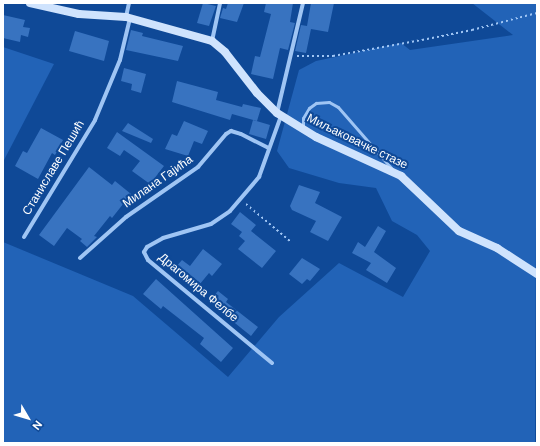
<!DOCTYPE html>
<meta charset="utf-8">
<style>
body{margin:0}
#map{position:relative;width:540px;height:446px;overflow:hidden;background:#0f4997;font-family:"DM Sans",sans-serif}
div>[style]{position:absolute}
.green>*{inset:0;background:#2263b7}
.building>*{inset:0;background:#3873c0}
.path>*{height:2px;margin-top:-1px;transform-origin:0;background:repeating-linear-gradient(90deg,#9fc5f4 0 2px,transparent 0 5px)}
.lane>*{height:3px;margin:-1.5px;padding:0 1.5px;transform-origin:1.5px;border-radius:1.5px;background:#9fc5f4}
.street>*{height:4px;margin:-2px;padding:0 2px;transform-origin:2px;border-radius:2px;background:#9fc5f4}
.secondary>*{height:8px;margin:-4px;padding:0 4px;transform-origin:4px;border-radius:4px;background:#cfe3fd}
span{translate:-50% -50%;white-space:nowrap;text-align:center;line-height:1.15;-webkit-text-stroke:4px #0f4997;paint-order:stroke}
.street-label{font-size:12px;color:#fff}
.frame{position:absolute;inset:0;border:4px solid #fff;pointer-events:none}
.north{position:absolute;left:8px;top:398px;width:40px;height:40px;-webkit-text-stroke:3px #0f4997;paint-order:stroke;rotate:128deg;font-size:11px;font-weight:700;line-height:16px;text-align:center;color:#fff}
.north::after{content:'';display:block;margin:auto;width:14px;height:18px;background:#fff;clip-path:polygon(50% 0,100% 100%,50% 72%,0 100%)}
</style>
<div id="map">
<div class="green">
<div style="clip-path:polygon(472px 3px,537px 3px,535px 443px,3px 443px,3px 242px,133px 296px,228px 377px,279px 317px,339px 263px,403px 297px,430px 251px,417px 235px,392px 221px,376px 188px,339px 183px,289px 168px,277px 151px,299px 70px,316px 61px,401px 43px,410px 50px,513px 35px)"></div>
<div style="clip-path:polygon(3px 47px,54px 64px,3px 162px)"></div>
</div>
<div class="building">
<div style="clip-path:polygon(203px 3px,216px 6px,209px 26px,197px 23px)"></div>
<div style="clip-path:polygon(228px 3px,244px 3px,237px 22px,220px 18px,223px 8px,226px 9px)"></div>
<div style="clip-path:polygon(266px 3px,293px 3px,290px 22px,295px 23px,288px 50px,280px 48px,273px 79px,251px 74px,255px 56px,260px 57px,271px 14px,264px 12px)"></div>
<div style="clip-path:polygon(311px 3px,334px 3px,328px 32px,311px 29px,306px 53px,295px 51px,301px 25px,307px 26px)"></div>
<div style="clip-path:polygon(3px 15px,25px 20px,23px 27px,30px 28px,28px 37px,21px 35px,20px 42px,3px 38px)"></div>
<div style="clip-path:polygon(131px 30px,143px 33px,142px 36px,183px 46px,178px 61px,126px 50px)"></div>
<div style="clip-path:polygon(75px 31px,109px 41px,104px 61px,69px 51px)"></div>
<div style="clip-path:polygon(124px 68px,146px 74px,141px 93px,131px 90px,132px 84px,121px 81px)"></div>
<div style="clip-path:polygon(177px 81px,218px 92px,216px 100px,242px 107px,243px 104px,261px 108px,257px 121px,232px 114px,230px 120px,172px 102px)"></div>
<div style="clip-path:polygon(253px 120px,270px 125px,266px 139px,249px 134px)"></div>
<div style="clip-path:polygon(184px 121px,208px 131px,202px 144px,194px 141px,188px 156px,165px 149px,172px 134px,177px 136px)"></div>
<div style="clip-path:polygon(128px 123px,153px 139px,151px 143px,122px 131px)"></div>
<div style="clip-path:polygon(41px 128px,63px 140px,55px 155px,52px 153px,38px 179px,15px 166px,23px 151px,27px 153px)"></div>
<div style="clip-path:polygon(117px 132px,164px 166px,150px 184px,132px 171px,140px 161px,124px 150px,120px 156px,107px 148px)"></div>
<div style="clip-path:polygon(89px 167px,112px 185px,115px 181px,131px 194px,112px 218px,110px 216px,94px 236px,97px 237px,87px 247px,80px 241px,82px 239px,67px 228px,54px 246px,39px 235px)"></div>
<div style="clip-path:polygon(299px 185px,320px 192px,315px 203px,342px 217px,328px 241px,310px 232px,316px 221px,292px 210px,290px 206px)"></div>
<div style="clip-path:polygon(240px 212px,256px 225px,251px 231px,276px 251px,262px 268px,238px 249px,245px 241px,239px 236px,242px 232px,231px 224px)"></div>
<div style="clip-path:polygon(378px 226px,386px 231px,374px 252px,396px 268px,387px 283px,366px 270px,371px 263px,352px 253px,358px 242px,365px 247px)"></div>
<div style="clip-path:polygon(203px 249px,222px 264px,212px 276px,209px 273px,195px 290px,178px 276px,181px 273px,175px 268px,182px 260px,190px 266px)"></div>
<div style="clip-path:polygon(302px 258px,320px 269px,310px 281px,307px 279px,302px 284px,289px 274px)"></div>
<div style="clip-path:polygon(156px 279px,233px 348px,221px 362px,200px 344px,204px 338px,163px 306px,161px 309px,143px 294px)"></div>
<div style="clip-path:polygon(218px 291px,228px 299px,226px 302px,258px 327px,251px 336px,215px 307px,217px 303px,211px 299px)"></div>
</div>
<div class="path">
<div style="left:297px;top:56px;width:36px"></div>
<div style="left:333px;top:56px;width:90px;rotate:-10.2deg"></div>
<div style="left:422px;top:40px;width:51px;rotate:-11.3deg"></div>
<div style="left:472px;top:30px;width:67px;rotate:-14.7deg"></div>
<div style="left:246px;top:204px;width:59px;rotate:40.2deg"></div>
</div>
<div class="lane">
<div style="left:303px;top:128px;width:10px;rotate:-90deg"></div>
<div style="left:303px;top:118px;width:12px;rotate:-59deg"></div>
<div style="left:309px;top:108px;width:9px;rotate:-36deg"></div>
<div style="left:316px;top:103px;width:13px;rotate:-4deg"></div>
<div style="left:329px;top:102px;width:10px;rotate:29deg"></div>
<div style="left:338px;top:107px;width:82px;rotate:48.9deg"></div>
</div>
<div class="street">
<div style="left:126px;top:17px;width:14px;rotate:-78deg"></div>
<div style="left:212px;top:41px;width:39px;rotate:-78deg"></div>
<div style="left:277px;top:113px;width:113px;rotate:-76.7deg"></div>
<div style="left:24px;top:237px;width:137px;rotate:-58.7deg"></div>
<div style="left:95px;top:120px;width:65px;rotate:-67.4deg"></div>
<div style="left:120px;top:60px;width:43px;rotate:-76.6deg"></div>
<div style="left:80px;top:258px;width:62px;rotate:-41.7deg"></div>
<div style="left:126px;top:217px;width:88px;rotate:-34.8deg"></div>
<div style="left:198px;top:167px;width:43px;rotate:-49.7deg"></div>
<div style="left:226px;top:134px;width:6px;rotate:-31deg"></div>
<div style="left:231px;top:131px;width:10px;rotate:17deg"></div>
<div style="left:241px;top:134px;width:31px;rotate:27deg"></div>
<div style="left:272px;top:363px;width:161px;rotate:-140.3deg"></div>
<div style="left:148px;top:260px;width:9px;rotate:-117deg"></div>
<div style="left:144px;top:252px;width:6px;rotate:-59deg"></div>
<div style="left:147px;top:247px;width:18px;rotate:-29deg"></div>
<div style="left:163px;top:238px;width:50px;rotate:-16.3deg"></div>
<div style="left:211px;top:224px;width:23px;rotate:-34deg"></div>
<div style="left:230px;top:211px;width:45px;rotate:-49.5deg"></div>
<div style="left:259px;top:177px;width:65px;rotate:-70.2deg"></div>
</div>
<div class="secondary">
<div style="left:30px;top:3px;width:50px;rotate:12.7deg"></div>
<div style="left:79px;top:14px;width:47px;rotate:3.7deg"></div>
<div style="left:126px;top:17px;width:89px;rotate:15.6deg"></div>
<div style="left:212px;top:41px;width:17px;rotate:40deg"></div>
<div style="left:225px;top:52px;width:52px;rotate:52deg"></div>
<div style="left:257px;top:93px;width:28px;rotate:45deg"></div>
<div style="left:277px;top:113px;width:46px;rotate:31.6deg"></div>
<div style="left:316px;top:137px;width:94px;rotate:24.6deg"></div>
<div style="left:401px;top:176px;width:80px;rotate:43.5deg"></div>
<div style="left:459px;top:231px;width:42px;rotate:24.1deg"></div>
<div style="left:497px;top:248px;width:48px;rotate:33deg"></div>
</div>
<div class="street-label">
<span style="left:357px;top:142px;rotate:26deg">Миљаковачке стазе</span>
<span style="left:54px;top:168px;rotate:-59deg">Станиславе Пешић</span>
<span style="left:158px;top:182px;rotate:-35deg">Милана Гајића</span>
<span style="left:198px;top:288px;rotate:40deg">Драгомира Фелбе</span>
</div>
<div class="frame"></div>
<div class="north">N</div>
</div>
